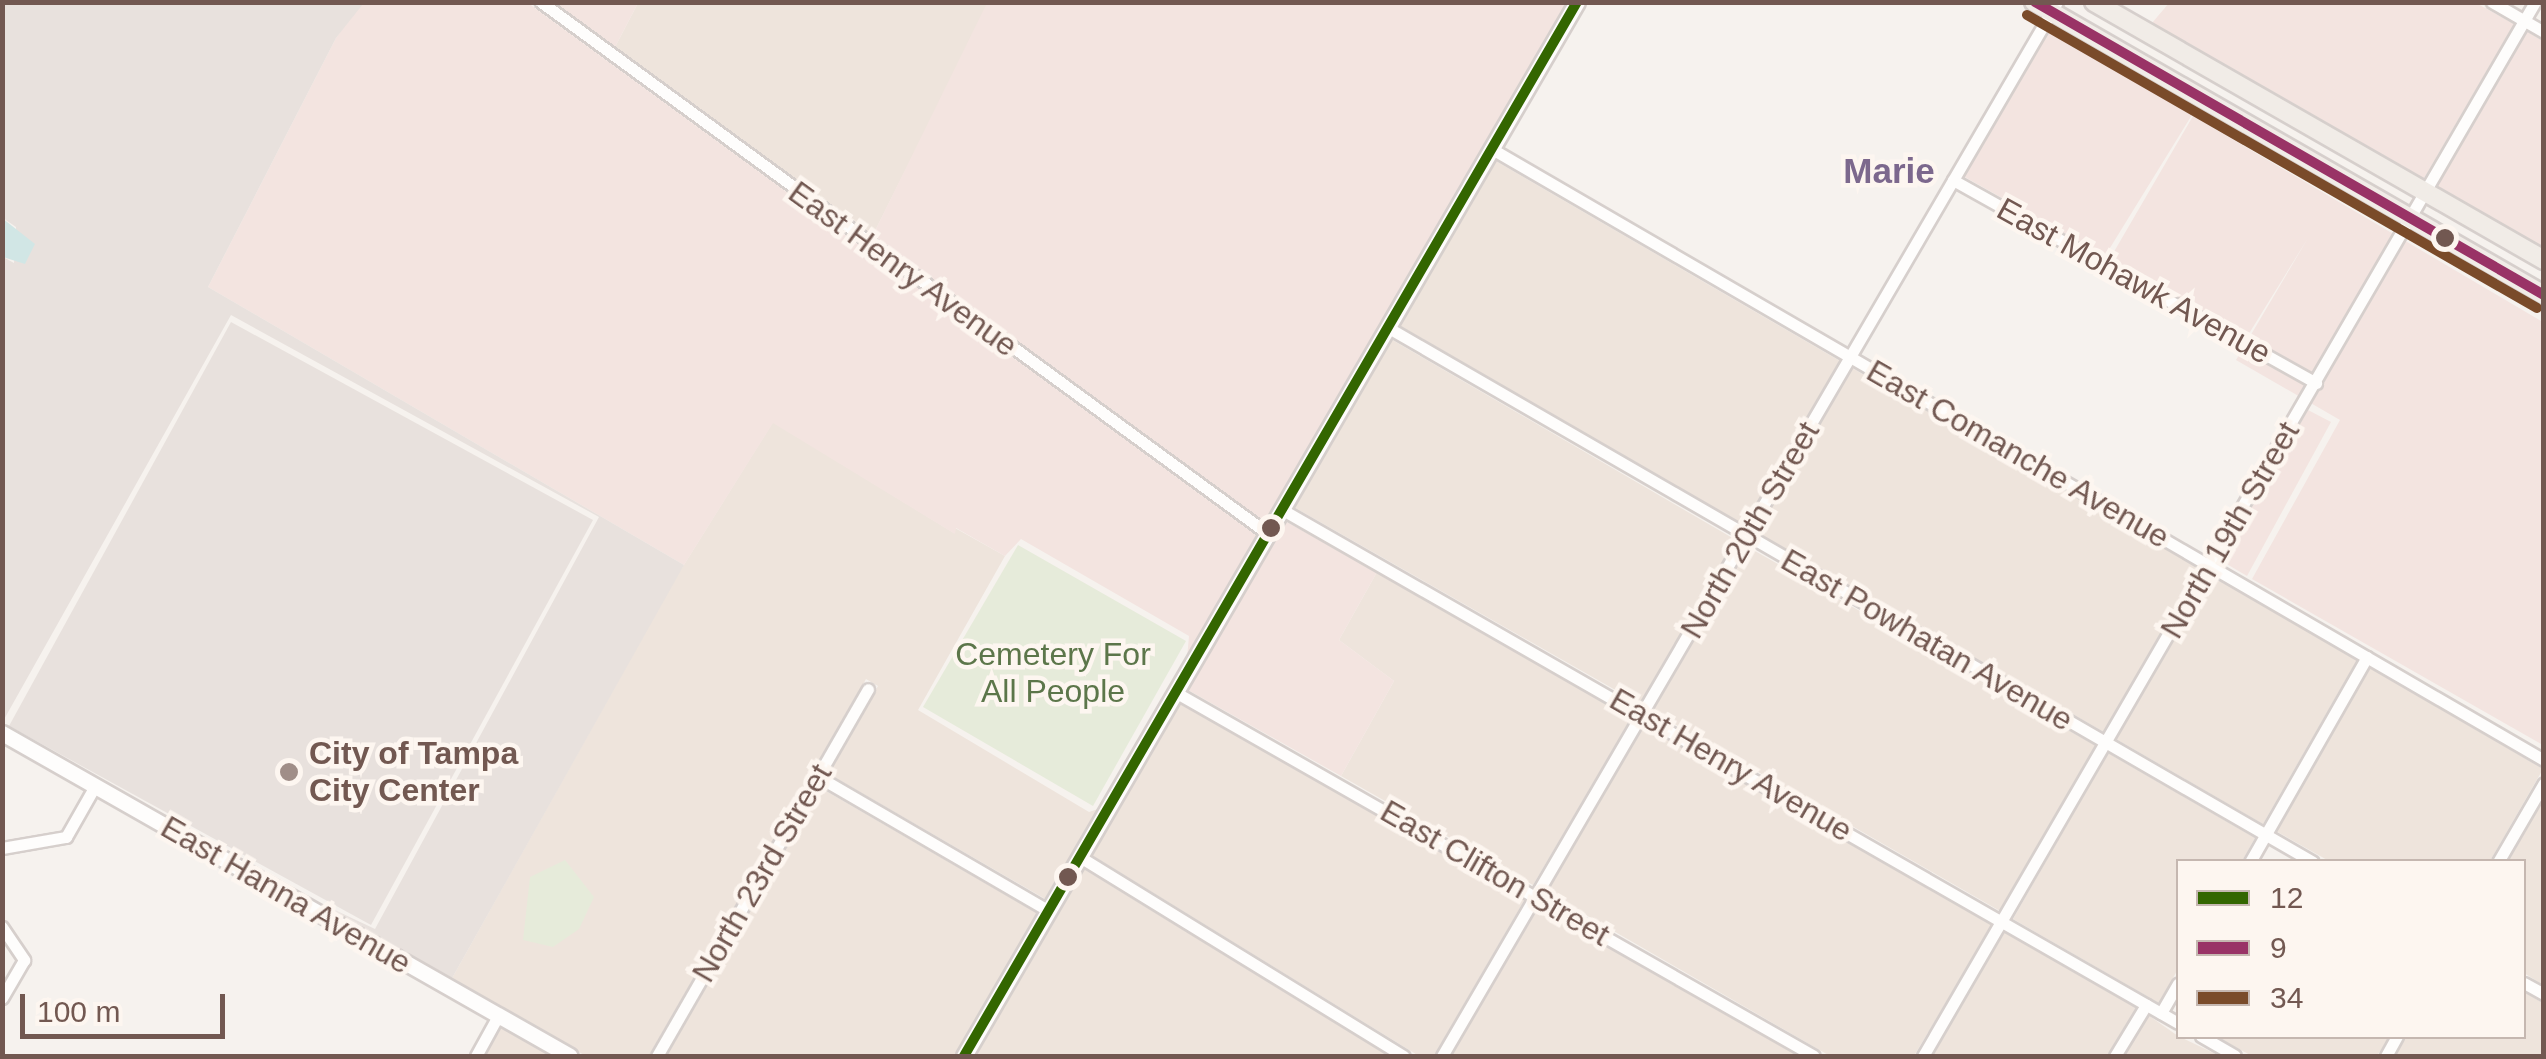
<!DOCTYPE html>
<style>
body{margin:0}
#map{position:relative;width:2546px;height:1059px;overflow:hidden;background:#f6f2ee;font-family:Arial,sans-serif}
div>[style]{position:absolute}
.residential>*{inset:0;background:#eee4dc}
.commercial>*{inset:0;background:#f3e4e0}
.industrial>*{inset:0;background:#e8e1dd}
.green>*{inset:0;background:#e6ebda}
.water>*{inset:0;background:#d1e6e5}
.roads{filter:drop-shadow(2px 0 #d6cfcc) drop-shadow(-2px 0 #d6cfcc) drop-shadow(0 2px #d6cfcc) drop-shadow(0 -2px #d6cfcc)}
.street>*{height:11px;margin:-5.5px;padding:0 5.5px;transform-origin:5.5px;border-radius:5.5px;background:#fefdfc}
.secondary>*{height:15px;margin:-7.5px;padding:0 7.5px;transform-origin:7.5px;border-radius:7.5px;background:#fefdfc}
.primary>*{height:18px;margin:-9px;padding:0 9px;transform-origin:9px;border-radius:9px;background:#f1ece7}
.bus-1>*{height:10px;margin:-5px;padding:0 5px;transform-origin:5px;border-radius:5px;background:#360}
.bus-2>*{height:10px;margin:-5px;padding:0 5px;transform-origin:5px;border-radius:5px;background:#936}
.bus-3>*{height:10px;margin:-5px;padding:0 5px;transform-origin:5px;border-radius:5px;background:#7a4b2a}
.dots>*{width:28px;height:28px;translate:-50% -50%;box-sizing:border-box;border:5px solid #fdf6f0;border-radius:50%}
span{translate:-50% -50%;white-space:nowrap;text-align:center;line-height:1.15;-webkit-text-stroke:9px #fdf6f0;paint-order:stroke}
.street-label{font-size:32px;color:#725851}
.park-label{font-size:32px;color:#5c764a}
.poi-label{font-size:32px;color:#725851;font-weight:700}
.left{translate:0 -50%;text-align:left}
.neighbourhood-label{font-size:35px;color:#7c688d;font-weight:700}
.frame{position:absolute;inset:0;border:5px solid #725851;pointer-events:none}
.legend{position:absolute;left:2176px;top:859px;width:350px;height:180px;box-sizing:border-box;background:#fdf6f0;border:2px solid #c5b7b0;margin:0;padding:12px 18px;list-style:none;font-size:30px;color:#725851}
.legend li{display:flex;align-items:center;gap:20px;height:50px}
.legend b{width:50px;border:2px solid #c5b7b0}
.scale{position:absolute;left:20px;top:994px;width:205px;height:45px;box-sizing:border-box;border:5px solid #725851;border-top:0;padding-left:12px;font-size:30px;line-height:35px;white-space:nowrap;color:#725851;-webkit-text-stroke:8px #fdf6f0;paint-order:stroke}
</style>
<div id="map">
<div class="residential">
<div style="clip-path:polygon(638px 3px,987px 2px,989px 3px,872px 237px,615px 47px)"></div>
<div style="clip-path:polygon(1494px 160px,1840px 361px,1744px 526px,1397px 324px)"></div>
<div style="clip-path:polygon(1389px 338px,1736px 540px,1640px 704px,1292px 506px)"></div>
<div style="clip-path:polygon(1852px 368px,2199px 567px,2104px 732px,1756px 533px)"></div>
<div style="clip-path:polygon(773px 422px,954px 533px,955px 528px,1005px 556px,918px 710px,1089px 812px,1098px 809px,1187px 658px,1047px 900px,827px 773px,878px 686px,866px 679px,649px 1056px,586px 1056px,451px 980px,677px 576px)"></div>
<div style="clip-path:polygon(1748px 547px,2096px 746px,2000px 911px,1652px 711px)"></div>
<div style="clip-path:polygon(1377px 572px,1632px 717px,1533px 885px,1341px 776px,1394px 681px,1339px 640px)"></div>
<div style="clip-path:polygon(2212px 574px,2357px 660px,2263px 824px,2116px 739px)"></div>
<div style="clip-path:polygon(2369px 667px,2543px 769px,2490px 861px,2329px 861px,2276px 831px)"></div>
<div style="clip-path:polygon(1177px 702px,1525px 899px,1434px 1056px,1419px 1056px,1090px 854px)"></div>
<div style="clip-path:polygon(1644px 724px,1992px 925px,1914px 1056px,1830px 1056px,1546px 892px)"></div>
<div style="clip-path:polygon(2108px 753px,2255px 838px,2242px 861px,2178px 862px,2178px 969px,2159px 1003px,2013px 919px)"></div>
<div style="clip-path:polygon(819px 787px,1039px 914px,955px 1056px,665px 1056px)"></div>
<div style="clip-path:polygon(2543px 797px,2544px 985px,2543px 985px,2524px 973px,2524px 862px,2506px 861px)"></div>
<div style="clip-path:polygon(1082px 868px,1389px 1056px,972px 1056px)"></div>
<div style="clip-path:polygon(1538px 906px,1798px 1056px,1450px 1056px)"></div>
<div style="clip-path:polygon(2005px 932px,2136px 1008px,2107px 1056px,1931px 1056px)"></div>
<div style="clip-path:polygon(2524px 992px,2543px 1003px,2543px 1056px,2394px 1056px,2405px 1037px,2524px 1036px)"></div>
<div style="clip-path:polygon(2148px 1015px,2178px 1036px,2220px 1056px,2124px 1056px)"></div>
<div style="clip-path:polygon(501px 1027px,554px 1056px,484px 1056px)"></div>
<div style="clip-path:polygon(2217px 1037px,2389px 1037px,2377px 1056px,2252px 1056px)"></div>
</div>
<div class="commercial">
<div style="clip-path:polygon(361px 3px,528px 3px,1257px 536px,1187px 658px,1189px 636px,1021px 539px,1005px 556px,956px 528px,955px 534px,773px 423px,684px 565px,208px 287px,336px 38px)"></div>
<div style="clip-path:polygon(555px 3px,638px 3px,615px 47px)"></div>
<div style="clip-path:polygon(987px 3px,1569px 3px,1265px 522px,872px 237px)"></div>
<div style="clip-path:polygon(2115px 3px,2152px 23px,2169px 3px,2476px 3px,2514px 24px,2423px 180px)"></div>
<div style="clip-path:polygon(2052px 26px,2399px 226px,2195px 110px,2105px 256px,1963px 176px)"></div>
<div style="clip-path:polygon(2526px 31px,2543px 41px,2543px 249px,2435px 187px)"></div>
<div style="clip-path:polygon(2193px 116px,2543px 322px,2543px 745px,2252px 579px,2340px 420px,2236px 360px,2308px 238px,2245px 340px,2108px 262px)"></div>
<div style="clip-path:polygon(2411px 233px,2543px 310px,2543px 314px,2410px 236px)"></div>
<div style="clip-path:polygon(2308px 410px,2331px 422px,2247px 576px,2220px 560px)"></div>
<div style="clip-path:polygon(1283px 520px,1377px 572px,1339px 640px,1394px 681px,1341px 776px,1188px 690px)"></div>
</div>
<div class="industrial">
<div style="clip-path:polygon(3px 3px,363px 4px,336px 38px,208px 287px,684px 565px,451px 980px,303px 895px,375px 929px,599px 517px,231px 315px,2px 723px,3px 257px,14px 263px,16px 227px,3px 218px)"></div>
<div style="clip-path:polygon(231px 322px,593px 520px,371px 925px,9px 726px)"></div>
</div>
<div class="green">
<div style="clip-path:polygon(1018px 545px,1186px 641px,1093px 806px,923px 707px)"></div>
<div style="clip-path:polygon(565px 860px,594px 897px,579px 929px,553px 947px,523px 940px,530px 877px)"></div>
</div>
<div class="water">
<div style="clip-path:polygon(2px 218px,35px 244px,25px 264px,3px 257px)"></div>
</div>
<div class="roads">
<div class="street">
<div style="left:541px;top:2px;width:899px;rotate:36.18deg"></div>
<div style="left:2492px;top:2px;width:60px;rotate:30deg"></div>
<div style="left:1492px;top:149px;width:1217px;rotate:30.15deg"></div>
<div style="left:1953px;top:180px;width:416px;rotate:29.2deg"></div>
<div style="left:1387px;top:327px;width:1069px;rotate:30.02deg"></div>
<div style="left:1281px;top:509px;width:1034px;rotate:29.81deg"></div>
<div style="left:1175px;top:692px;width:735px;rotate:29.67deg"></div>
<div style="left:817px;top:776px;width:268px;rotate:30.2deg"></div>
<div style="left:2px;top:848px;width:65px;rotate:-9.8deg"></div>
<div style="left:66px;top:837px;width:59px;rotate:-60.4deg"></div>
<div style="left:1080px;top:857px;width:380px;rotate:31.6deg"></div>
<div style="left:2250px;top:862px;width:236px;rotate:-60.3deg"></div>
<div style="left:2498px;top:862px;width:91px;rotate:-59.8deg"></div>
<div style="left:2px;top:927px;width:40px;rotate:56deg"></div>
<div style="left:24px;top:960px;width:44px;rotate:120.1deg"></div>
<div style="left:2524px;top:983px;width:23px;rotate:29deg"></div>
<div style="left:2161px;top:1013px;width:34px;rotate:-60deg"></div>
<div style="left:2201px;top:1036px;width:39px;rotate:30deg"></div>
<div style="left:476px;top:1056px;width:46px;rotate:-61.2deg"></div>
<div style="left:657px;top:1056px;width:423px;rotate:-60.1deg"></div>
<div style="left:1442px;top:1056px;width:1220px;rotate:-59.74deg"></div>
<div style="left:1923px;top:1056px;width:1219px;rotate:-59.86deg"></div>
<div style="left:2115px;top:1056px;width:60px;rotate:-58.7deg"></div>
<div style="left:2386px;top:1056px;width:23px;rotate:-61deg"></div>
</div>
<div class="secondary">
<div style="left:2px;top:733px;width:653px;rotate:29.63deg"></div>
<div style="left:964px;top:1056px;width:1219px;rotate:-59.82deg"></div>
</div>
<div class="primary">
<div style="left:2034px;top:2px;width:588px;rotate:29.88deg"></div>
<div style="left:2094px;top:2px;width:519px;rotate:29.83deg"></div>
</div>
</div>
<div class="bus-1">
<div style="left:964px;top:1056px;width:1219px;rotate:-59.82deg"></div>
</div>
<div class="bus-2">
<div style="left:2035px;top:2px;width:587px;rotate:29.93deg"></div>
</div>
<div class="bus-3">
<div style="left:2027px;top:15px;width:588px;rotate:29.88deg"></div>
</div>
<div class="dots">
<div style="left:2445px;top:238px;background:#725851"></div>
<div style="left:1271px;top:528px;background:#725851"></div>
<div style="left:289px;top:772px;background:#a08e88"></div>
<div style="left:1068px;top:877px;background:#725851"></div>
</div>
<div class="street-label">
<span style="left:903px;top:269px;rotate:36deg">East Henry Avenue</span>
<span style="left:2134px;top:281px;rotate:29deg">East Mohawk Avenue</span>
<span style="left:2018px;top:454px;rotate:30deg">East Comanche Avenue</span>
<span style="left:1750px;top:530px;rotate:-60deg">North 20th Street</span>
<span style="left:2230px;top:530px;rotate:-60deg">North 19th Street</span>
<span style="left:1927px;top:640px;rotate:30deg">East Powhatan Avenue</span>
<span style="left:1731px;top:765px;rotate:30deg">East Henry Avenue</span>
<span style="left:762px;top:873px;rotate:-60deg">North 23rd Street</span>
<span style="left:1495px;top:873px;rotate:30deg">East Clifton Street</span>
<span style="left:286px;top:895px;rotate:30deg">East Hanna Avenue</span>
</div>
<div class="park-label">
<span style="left:1053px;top:673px">Cemetery For<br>All People</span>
</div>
<div class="poi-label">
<span class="left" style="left:309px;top:772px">City of Tampa<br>City Center</span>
</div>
<div class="neighbourhood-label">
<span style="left:1889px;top:171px">Marie</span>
</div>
<div class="frame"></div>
<ul class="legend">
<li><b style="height:12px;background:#360"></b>12</li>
<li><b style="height:12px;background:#936"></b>9</li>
<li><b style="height:12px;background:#7a4b2a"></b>34</li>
</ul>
<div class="scale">100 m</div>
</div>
